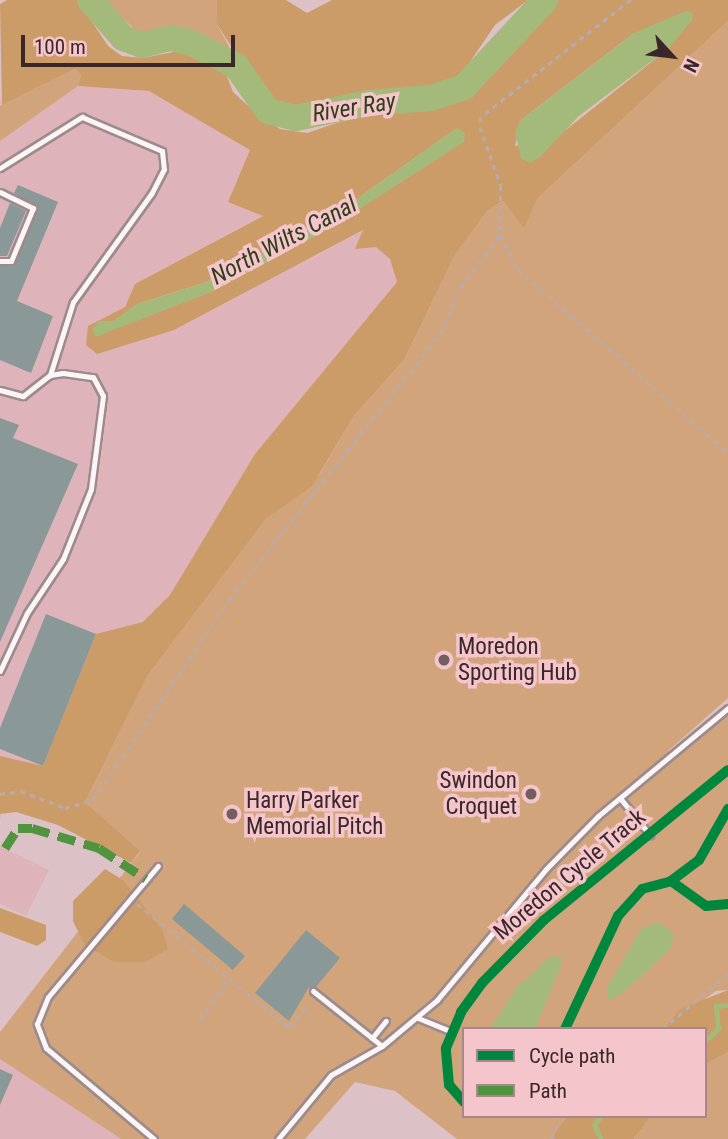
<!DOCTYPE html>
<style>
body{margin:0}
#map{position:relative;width:728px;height:1139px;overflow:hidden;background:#dcc2c6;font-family:"Roboto Condensed",sans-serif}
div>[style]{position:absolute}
.built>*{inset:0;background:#deb4ba}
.green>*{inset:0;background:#d2a47b}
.forest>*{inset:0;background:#cc9c68}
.water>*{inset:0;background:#a4ba7a}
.stream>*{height:4.5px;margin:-2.25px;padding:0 2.25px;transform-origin:2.25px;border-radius:2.25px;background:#a4ba7a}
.river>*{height:26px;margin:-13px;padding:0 13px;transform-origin:13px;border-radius:13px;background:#a4ba7a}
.building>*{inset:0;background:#8a9898}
.path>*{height:2.5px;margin-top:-1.25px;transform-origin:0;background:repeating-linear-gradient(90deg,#b6abad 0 5px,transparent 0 10px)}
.roads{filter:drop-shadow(2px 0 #9e8a8d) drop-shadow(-2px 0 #9e8a8d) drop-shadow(0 2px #9e8a8d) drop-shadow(0 -2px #9e8a8d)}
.lane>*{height:5px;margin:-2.5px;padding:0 2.5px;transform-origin:2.5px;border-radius:2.5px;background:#faf6f6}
.quiet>*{height:9px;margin-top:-4.5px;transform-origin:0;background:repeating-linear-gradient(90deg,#509440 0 18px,transparent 0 27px)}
.cycleway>*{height:10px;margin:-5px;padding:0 5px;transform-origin:5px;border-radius:5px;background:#00873e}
.dots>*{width:19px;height:19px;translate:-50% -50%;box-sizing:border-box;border:4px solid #f4c5cb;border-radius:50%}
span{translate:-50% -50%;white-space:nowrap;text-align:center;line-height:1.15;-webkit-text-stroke:7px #f4c5cb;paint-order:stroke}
.poi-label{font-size:23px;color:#392729}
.left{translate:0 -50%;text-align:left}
.right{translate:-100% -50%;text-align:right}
.street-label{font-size:23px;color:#392729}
.water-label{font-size:24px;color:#2e3f19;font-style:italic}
.legend{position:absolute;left:462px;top:1027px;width:245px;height:91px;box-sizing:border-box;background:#f4c5cb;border:2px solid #a9868a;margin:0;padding:9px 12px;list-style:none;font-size:21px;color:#392729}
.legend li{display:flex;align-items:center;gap:14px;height:35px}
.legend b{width:35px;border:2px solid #a9868a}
.north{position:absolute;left:637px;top:21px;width:70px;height:70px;-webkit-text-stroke:5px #f4c5cb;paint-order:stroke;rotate:117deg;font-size:19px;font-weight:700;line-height:28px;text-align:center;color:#392729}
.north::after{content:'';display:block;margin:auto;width:24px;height:32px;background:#392729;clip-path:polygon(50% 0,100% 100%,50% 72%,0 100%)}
.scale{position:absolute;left:21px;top:35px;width:214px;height:32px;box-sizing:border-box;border:4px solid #392729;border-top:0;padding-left:9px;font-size:21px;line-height:24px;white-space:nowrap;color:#392729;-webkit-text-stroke:5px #f4c5cb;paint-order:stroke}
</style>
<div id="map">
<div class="built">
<div style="clip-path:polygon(78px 86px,149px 91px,251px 149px,264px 215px,135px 284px,125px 307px,88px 326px,312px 258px,374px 224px,412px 277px,68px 806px,16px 783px,0 819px,0 96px,8px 135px)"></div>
<div style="clip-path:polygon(0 846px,49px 870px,26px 916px,0 904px)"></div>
<div style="clip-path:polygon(0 1059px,121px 1139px,0 1139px)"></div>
</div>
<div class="green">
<div style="clip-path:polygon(102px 0,217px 0,216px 23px,230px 48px,203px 37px,140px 34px)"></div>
<div style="clip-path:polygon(728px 21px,728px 698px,668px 751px,675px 758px,728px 714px,728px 990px,716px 991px,664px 1029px,464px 1029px,464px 1116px,567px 1116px,550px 1139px,457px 1139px,395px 1091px,355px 1082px,305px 1139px,121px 1139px,0 1059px,0 1032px,140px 852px,85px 802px,148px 675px,267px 518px,319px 475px,354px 416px,404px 360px,455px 255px,488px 210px,503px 201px,524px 227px,538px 198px)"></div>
<div style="clip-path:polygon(75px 69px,81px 75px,78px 86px,0 141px,0 106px)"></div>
<div style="clip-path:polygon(728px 1052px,728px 1139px,634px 1139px,651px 1116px,705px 1116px,705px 1065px)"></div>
</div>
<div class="forest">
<div style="clip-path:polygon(evenodd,7px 0,78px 0,108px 46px,122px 56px,143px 58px,183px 50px,213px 60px,225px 71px,233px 92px,256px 113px,280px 129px,307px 133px,378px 109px,434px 107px,466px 85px,510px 33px,555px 0,728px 0,728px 21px,538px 198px,524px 228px,503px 201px,488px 210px,455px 255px,404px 360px,354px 416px,312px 486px,267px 518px,148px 675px,85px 802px,140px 851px,131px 863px,58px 825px,16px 812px,0 814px,0 756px,43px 766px,96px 634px,143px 622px,170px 595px,255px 454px,397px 282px,390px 259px,376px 247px,355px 249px,363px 230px,174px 330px,97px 354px,86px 345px,88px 326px,125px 307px,135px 284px,263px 216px,228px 202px,250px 150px,149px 91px,78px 86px,81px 75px,75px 69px,2px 105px,0 4px,7px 0,634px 33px,669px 48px,562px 133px,515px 146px,521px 120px,634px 33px,7px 0,457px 128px,328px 229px,213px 291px,96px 336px,137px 304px,207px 282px,340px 211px,457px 128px)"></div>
<div style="clip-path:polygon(286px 0,307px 13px,332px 0,528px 0,495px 25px,457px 81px,432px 92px,377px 92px,304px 112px,265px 98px,216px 23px,217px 0)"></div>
<div style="clip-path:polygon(105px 869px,123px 880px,162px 929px,168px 949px,145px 962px,114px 962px,84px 944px,73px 921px,73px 901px)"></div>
<div style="clip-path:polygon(0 908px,46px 925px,46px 940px,37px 946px,0 932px)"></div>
<div style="clip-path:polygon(728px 990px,728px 1052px,705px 1065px,705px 1029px,664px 1029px,680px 1009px)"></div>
<div style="clip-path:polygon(567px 1116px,651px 1116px,634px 1139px,550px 1139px)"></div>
</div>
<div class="water">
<div style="clip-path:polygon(686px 11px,693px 13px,692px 20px,669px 48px,579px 116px,540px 157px,530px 163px,521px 158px,515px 132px,521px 120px,634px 33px)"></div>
<div style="clip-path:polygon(457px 128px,465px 133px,464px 142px,328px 229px,213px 291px,95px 337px,93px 329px,99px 321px,113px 321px,137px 304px,207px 282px,340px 211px)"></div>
<div style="clip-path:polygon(657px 922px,674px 933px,671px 948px,623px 993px,608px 1000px,607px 988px,641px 929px)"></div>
<div style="clip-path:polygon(551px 956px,560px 957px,562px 963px,535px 1029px,490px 1029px,516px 988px)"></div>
</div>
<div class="stream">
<div style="left:705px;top:1041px;width:18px;rotate:-43deg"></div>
<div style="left:718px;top:1029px;width:23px;rotate:-95deg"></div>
<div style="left:716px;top:1006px;width:12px;rotate:-5deg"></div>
<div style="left:601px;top:1116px;width:11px;rotate:124deg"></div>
<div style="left:595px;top:1125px;width:15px;rotate:67deg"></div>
</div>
<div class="river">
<div style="left:90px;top:0;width:50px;rotate:49deg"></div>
<div style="left:123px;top:38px;width:20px;rotate:20deg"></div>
<div style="left:142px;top:45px;width:30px;rotate:-14deg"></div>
<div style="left:171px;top:38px;width:19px;rotate:12deg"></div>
<div style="left:190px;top:42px;width:52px;rotate:27.6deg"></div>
<div style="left:236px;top:66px;width:55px;rotate:54.6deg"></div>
<div style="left:268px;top:111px;width:29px;rotate:14deg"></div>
<div style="left:296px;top:118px;width:74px;rotate:-11.8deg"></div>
<div style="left:368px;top:103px;width:63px;rotate:-4.5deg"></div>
<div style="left:431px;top:98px;width:35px;rotate:-18deg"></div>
<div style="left:464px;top:87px;width:119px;rotate:-47deg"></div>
</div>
<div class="building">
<div style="clip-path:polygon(18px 185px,58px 202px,17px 301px,53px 316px,31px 373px,0 360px,0 266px,15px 264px,38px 208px,14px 193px)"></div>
<div style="clip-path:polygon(10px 203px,26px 211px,7px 256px,0 256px,0 228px)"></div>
<div style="clip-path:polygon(0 418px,19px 425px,13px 438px,78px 464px,0 642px)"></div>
<div style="clip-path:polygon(46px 614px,96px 634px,43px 766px,0 749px,0 728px)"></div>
<div style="clip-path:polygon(184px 904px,245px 956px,233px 970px,172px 919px)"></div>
<div style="clip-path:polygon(306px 930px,340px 958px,316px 987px,309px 987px,289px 1021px,255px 993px)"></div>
<div style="clip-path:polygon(0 1069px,13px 1075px,0 1105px)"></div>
</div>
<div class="path">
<div style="left:631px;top:0;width:190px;rotate:142deg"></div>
<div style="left:481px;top:117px;width:10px;rotate:96deg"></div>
<div style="left:480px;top:127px;width:63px;rotate:70.4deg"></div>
<div style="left:501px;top:186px;width:49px;rotate:91.2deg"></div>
<div style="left:500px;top:235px;width:38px;rotate:62deg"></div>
<div style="left:518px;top:269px;width:279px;rotate:41.2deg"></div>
<div style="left:0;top:794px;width:21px;rotate:-8deg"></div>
<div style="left:21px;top:791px;width:47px;rotate:21.1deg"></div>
<div style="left:65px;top:808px;width:29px;rotate:-16deg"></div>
<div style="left:93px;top:800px;width:242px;rotate:-55.8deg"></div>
<div style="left:229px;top:600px;width:340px;rotate:-51.6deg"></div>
<div style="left:440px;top:334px;width:50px;rotate:-66.5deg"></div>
<div style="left:460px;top:288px;width:66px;rotate:-53deg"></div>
<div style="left:137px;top:904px;width:196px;rotate:39deg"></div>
<div style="left:289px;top:1027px;width:32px;rotate:-49deg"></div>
<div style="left:200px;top:1020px;width:50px;rotate:-55.7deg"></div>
<div style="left:663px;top:1029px;width:86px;rotate:-40.7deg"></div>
<div style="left:552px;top:1139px;width:24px;rotate:-71deg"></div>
</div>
<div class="roads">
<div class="lane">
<div style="left:0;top:168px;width:97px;rotate:-31.9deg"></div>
<div style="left:82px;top:117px;width:87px;rotate:23deg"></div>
<div style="left:162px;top:151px;width:18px;rotate:84deg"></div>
<div style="left:164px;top:169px;width:28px;rotate:117deg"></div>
<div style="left:151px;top:194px;width:133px;rotate:125.8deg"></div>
<div style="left:73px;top:302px;width:77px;rotate:107.5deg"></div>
<div style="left:0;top:192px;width:37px;rotate:26deg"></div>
<div style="left:33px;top:208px;width:57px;rotate:112.5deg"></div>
<div style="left:11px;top:261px;width:11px;rotate:180deg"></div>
<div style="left:0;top:390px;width:24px;rotate:15deg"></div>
<div style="left:23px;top:396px;width:34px;rotate:-38deg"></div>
<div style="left:50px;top:375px;width:13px;rotate:-9deg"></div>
<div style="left:63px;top:373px;width:30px;rotate:8deg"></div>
<div style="left:93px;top:377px;width:21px;rotate:62deg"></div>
<div style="left:103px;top:396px;width:94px;rotate:97.4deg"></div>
<div style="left:91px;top:489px;width:75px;rotate:111.8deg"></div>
<div style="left:63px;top:559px;width:65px;rotate:123.7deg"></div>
<div style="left:27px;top:613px;width:64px;rotate:115deg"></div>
<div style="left:620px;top:798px;width:48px;rotate:51deg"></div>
<div style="left:313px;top:991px;width:88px;rotate:38.6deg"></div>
<div style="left:418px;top:1018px;width:35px;rotate:22deg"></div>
<div style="left:372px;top:1038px;width:22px;rotate:-51deg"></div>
<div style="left:154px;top:1139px;width:141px;rotate:-139.9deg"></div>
<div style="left:46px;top:1048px;width:26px;rotate:-111deg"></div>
<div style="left:37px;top:1024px;width:29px;rotate:-68deg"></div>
<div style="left:48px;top:997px;width:171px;rotate:-50deg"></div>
<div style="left:278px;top:1139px;width:83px;rotate:-50.4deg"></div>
<div style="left:331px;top:1075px;width:59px;rotate:-29.6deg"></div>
<div style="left:382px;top:1046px;width:72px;rotate:-39.9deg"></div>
<div style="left:437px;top:1000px;width:170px;rotate:-50.2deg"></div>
<div style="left:546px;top:869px;width:74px;rotate:-45.5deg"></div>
<div style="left:598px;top:816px;width:169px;rotate:-39.7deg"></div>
</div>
</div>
<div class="quiet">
<div style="left:5px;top:848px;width:24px;rotate:-57deg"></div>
<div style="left:18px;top:828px;width:14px"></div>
<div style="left:32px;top:828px;width:70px;rotate:16.6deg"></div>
<div style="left:99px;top:848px;width:56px;rotate:33.4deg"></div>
</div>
<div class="cycleway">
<div style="left:671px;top:881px;width:35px;rotate:-37deg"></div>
<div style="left:699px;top:860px;width:59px;rotate:-60.4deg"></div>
<div style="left:565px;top:1029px;width:125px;rotate:-64.9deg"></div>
<div style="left:618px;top:916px;width:36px;rotate:-48deg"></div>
<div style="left:642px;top:889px;width:30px;rotate:-15deg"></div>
<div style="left:671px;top:881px;width:43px;rotate:35.5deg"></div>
<div style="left:706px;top:906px;width:22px;rotate:-5deg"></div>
<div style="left:464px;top:1102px;width:23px;rotate:-131deg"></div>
<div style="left:449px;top:1085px;width:37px;rotate:-95deg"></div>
<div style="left:446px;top:1048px;width:39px;rotate:-67deg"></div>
<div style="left:461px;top:1012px;width:36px;rotate:-54deg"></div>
<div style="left:482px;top:983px;width:88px;rotate:-45.5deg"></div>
<div style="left:544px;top:920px;width:237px;rotate:-39.2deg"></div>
</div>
<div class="dots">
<div style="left:444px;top:660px;background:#725d60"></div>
<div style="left:531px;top:794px;background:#725d60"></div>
<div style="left:232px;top:814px;background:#725d60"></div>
</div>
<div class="poi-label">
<span class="left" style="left:458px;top:660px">Moredon<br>Sporting Hub</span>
<span class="right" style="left:517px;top:794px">Swindon<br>Croquet</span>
<span class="left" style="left:246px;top:814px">Harry Parker<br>Memorial Pitch</span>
</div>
<div class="street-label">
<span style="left:570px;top:875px;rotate:-40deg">Moredon Cycle Track</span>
</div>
<div class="water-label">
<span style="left:354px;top:108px;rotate:-9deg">River Ray</span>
<span style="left:284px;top:241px;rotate:-28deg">North Wilts Canal</span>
</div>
<ul class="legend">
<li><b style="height:9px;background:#00873e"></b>Cycle path</li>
<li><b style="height:9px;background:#509440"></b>Path</li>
</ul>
<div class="north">N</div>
<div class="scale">100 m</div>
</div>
